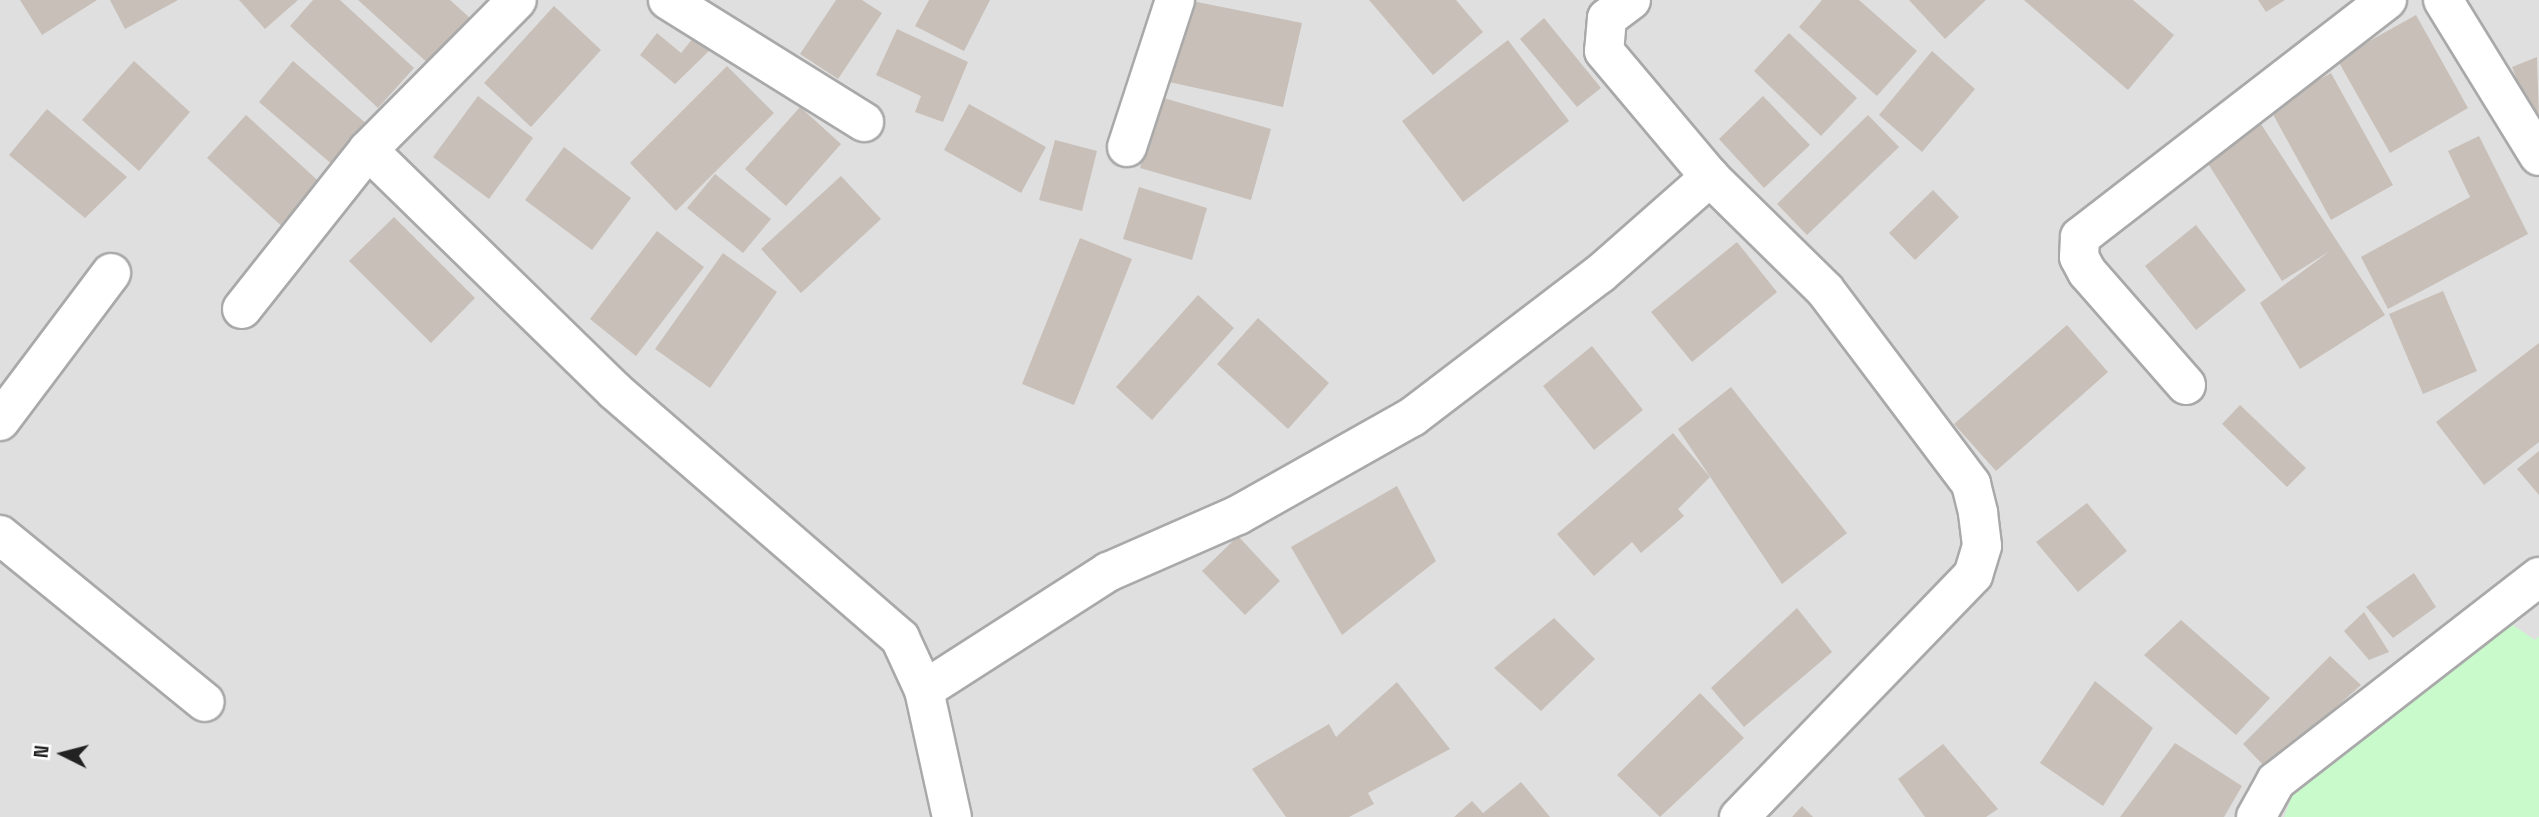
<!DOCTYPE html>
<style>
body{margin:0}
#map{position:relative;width:2539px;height:817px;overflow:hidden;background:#f2efe9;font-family:"Space Grotesk",sans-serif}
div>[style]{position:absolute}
.residential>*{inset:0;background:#e0dfdf}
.park>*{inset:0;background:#c8facc}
.building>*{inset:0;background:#c7bfb8}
.roads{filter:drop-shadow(2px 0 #a9a9a9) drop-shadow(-2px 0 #a9a9a9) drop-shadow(0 2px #a9a9a9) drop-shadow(0 -2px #a9a9a9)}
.minor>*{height:38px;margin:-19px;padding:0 19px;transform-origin:19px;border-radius:19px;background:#fff}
span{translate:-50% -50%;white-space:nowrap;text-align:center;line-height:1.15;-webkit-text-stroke:6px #fff;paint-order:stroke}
.north{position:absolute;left:28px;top:719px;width:70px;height:70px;-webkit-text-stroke:5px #fff;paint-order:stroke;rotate:276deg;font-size:19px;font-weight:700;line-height:28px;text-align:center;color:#222}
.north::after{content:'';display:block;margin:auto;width:24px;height:32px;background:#222;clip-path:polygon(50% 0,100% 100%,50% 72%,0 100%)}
</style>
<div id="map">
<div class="residential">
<div style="clip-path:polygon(0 0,2539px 0,2539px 817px,0 817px)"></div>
</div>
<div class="park">
<div style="clip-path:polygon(2492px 611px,2535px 640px,2539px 636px,2539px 817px,2284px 817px,2293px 793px,2323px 772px,2332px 756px)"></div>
</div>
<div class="building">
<div style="clip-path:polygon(20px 0,97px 0,42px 35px)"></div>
<div style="clip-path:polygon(110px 0,178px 0,125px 29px)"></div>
<div style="clip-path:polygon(239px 0,298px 0,265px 29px)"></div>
<div style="clip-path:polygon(313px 0,340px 0,414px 68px,378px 108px,290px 26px)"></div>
<div style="clip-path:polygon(358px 0,450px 0,470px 18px,430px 65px)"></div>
<div style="clip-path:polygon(836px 0,862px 0,882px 13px,838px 79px,800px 54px)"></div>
<div style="clip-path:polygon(929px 0,990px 0,964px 51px,915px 26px)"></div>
<div style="clip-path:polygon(1187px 0,1302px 23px,1283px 107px,1169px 82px)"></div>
<div style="clip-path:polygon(1369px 0,1456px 0,1483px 32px,1433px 75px)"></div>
<div style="clip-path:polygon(1822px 0,1859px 0,1917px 51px,1877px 96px,1799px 27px)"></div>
<div style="clip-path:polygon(1909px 0,1986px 0,1945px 39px)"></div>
<div style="clip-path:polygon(2024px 0,2133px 0,2174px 35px,2128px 90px)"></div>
<div style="clip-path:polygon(2258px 0,2285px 0,2266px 12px)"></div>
<div style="clip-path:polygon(554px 6px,601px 50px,531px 127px,484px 83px)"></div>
<div style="clip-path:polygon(2416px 15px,2468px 108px,2390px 153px,2337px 59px)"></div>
<div style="clip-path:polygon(1544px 18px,1601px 88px,1577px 107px,1520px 39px)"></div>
<div style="clip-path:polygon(897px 29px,968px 62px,943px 122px,915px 112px,921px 96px,876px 75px)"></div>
<div style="clip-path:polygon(657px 33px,681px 53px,694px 37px,710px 50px,675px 84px,640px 55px)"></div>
<div style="clip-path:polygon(1789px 33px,1857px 98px,1821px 136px,1754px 71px)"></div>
<div style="clip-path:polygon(1508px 40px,1569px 121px,1463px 202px,1402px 121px)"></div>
<div style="clip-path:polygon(1932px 51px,1975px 89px,1922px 152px,1879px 115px)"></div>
<div style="clip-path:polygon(2537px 57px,2539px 122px,2534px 124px,2512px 67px)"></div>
<div style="clip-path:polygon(134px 61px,190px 112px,139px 171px,82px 120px)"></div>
<div style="clip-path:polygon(293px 61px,368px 125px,334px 166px,259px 102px)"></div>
<div style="clip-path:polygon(727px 66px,774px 113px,676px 211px,630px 163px)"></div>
<div style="clip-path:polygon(2331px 73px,2393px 185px,2331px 220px,2269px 107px)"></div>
<div style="clip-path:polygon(478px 96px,533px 138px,489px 199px,433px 157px)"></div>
<div style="clip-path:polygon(1763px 96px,1810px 145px,1764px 188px,1719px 139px)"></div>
<div style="clip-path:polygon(1160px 97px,1271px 129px,1251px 200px,1140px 168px)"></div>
<div style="clip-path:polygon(969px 104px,1046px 147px,1021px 193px,944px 150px)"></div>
<div style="clip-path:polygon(800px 107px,841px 144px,786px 206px,745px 169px)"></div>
<div style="clip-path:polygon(47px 109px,127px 177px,85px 218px,9px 155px)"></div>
<div style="clip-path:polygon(246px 115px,325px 187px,286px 230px,207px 158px)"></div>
<div style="clip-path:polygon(1868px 115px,1899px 147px,1807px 235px,1777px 204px)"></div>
<div style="clip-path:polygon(2257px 118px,2385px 315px,2300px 369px,2260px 303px,2330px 251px,2282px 281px,2202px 154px)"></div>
<div style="clip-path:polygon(2479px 136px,2528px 234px,2388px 309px,2361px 257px,2470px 197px,2448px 151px)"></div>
<div style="clip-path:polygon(1055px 140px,1097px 151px,1082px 211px,1039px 200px)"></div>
<div style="clip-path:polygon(564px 147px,631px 198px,592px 250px,525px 200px)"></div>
<div style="clip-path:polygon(715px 174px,771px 219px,743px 253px,687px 208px)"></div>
<div style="clip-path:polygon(841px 176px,881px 219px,801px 293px,761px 249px)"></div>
<div style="clip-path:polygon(1139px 187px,1207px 208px,1192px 260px,1123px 239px)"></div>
<div style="clip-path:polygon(1933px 190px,1959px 217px,1915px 260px,1889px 233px)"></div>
<div style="clip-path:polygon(394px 217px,475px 298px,431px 343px,349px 261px)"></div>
<div style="clip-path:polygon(2196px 225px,2246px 290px,2196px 330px,2145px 266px)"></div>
<div style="clip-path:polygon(657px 231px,704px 267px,636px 356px,590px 319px)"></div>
<div style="clip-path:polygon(1080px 238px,1132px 259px,1074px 405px,1022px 384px)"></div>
<div style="clip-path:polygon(1737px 242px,1777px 292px,1692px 362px,1651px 312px)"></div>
<div style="clip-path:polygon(723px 253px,777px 292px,710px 388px,655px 349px)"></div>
<div style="clip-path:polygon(2443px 291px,2477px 371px,2423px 394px,2389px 314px)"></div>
<div style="clip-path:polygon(1198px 295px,1234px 328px,1152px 420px,1116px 387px)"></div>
<div style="clip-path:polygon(1258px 318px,1329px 383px,1288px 429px,1217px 364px)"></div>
<div style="clip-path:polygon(2067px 325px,2108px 372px,1996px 471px,1954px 424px)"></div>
<div style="clip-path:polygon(2539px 343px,2539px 442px,2484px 485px,2436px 422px)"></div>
<div style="clip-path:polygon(1592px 346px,1643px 410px,1594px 450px,1543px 386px)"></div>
<div style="clip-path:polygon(1731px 387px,1847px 533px,1782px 584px,1678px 429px)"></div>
<div style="clip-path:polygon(2240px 405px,2306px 468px,2287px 487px,2222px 424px)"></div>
<div style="clip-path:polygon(1673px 433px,1710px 477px,1678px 509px,1684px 516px,1641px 553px,1632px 542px,1594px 576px,1557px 534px)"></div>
<div style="clip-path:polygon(2539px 451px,2539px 495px,2517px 469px)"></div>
<div style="clip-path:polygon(1397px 486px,1436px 561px,1342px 635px,1291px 547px)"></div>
<div style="clip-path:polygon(2087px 503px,2127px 551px,2078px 592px,2036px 542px)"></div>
<div style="clip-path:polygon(1238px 536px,1280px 581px,1245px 615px,1202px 571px)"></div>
<div style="clip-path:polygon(2414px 573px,2436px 607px,2393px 638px,2366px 607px)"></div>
<div style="clip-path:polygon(1797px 608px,1832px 652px,1744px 727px,1711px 688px)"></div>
<div style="clip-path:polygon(2364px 612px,2389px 652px,2369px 660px,2344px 631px)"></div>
<div style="clip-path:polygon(1554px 618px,1595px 659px,1541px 711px,1494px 668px)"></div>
<div style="clip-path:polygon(2181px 620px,2270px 698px,2236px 735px,2144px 655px)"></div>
<div style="clip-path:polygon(2330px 656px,2361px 685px,2267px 769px,2243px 744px)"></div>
<div style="clip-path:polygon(2095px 681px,2153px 728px,2103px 806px,2040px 763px)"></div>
<div style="clip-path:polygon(1397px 682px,1450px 749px,1368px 793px,1374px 804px,1349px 817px,1286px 817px,1252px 769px,1329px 724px,1336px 737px)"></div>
<div style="clip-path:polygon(1700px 693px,1744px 738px,1660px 817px,1617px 775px)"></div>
<div style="clip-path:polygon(2175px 743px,2242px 786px,2224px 817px,2120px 817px)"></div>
<div style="clip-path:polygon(1943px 744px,1998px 809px,1986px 817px,1925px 817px,1898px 779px)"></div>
<div style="clip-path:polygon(1521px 782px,1550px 817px,1454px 817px,1472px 801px,1483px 813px)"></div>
<div style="clip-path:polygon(1802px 806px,1813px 817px,1792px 817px)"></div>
</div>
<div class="roads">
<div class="minor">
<div style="left:668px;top:0;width:231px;rotate:31.9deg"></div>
<div style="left:1631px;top:0;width:30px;rotate:143deg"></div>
<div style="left:1607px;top:18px;width:33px;rotate:95deg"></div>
<div style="left:1604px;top:51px;width:165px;rotate:49.9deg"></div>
<div style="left:1710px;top:177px;width:161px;rotate:44.5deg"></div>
<div style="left:1825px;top:290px;width:243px;rotate:53deg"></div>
<div style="left:1971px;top:484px;width:30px;rotate:76deg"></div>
<div style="left:1978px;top:513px;width:33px;rotate:83deg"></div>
<div style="left:1982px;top:546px;width:30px;rotate:107deg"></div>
<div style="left:1973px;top:575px;width:337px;rotate:134deg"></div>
<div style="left:2443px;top:0;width:183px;rotate:58.4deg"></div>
<div style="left:1127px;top:147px;width:155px;rotate:-71.9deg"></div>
<div style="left:368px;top:150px;width:345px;rotate:44.3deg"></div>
<div style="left:615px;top:391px;width:377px;rotate:40.9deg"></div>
<div style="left:900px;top:638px;width:57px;rotate:65.2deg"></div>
<div style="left:924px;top:690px;width:130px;rotate:77.6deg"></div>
<div style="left:242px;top:309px;width:203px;rotate:-51.6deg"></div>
<div style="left:368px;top:150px;width:211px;rotate:-45.2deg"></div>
<div style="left:2186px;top:385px;width:150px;rotate:-131.2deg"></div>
<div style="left:2087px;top:272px;width:17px;rotate:-118deg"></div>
<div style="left:2079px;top:257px;width:20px;rotate:-87deg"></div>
<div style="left:2080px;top:237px;width:388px;rotate:-37.7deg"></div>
<div style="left:0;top:421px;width:185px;rotate:-53.1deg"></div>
<div style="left:0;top:535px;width:264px;rotate:39.2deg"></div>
<div style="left:924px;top:690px;width:219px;rotate:-32.7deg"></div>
<div style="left:1108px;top:572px;width:142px;rotate:-23.7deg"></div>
<div style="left:1238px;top:515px;width:200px;rotate:-29.4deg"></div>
<div style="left:1412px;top:417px;width:236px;rotate:-37.3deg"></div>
<div style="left:1600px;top:274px;width:147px;rotate:-41.4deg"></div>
<div style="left:2256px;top:817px;width:41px;rotate:-60.9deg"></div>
<div style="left:2276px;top:781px;width:333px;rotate:-37.8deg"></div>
</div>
</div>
<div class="north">N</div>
</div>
